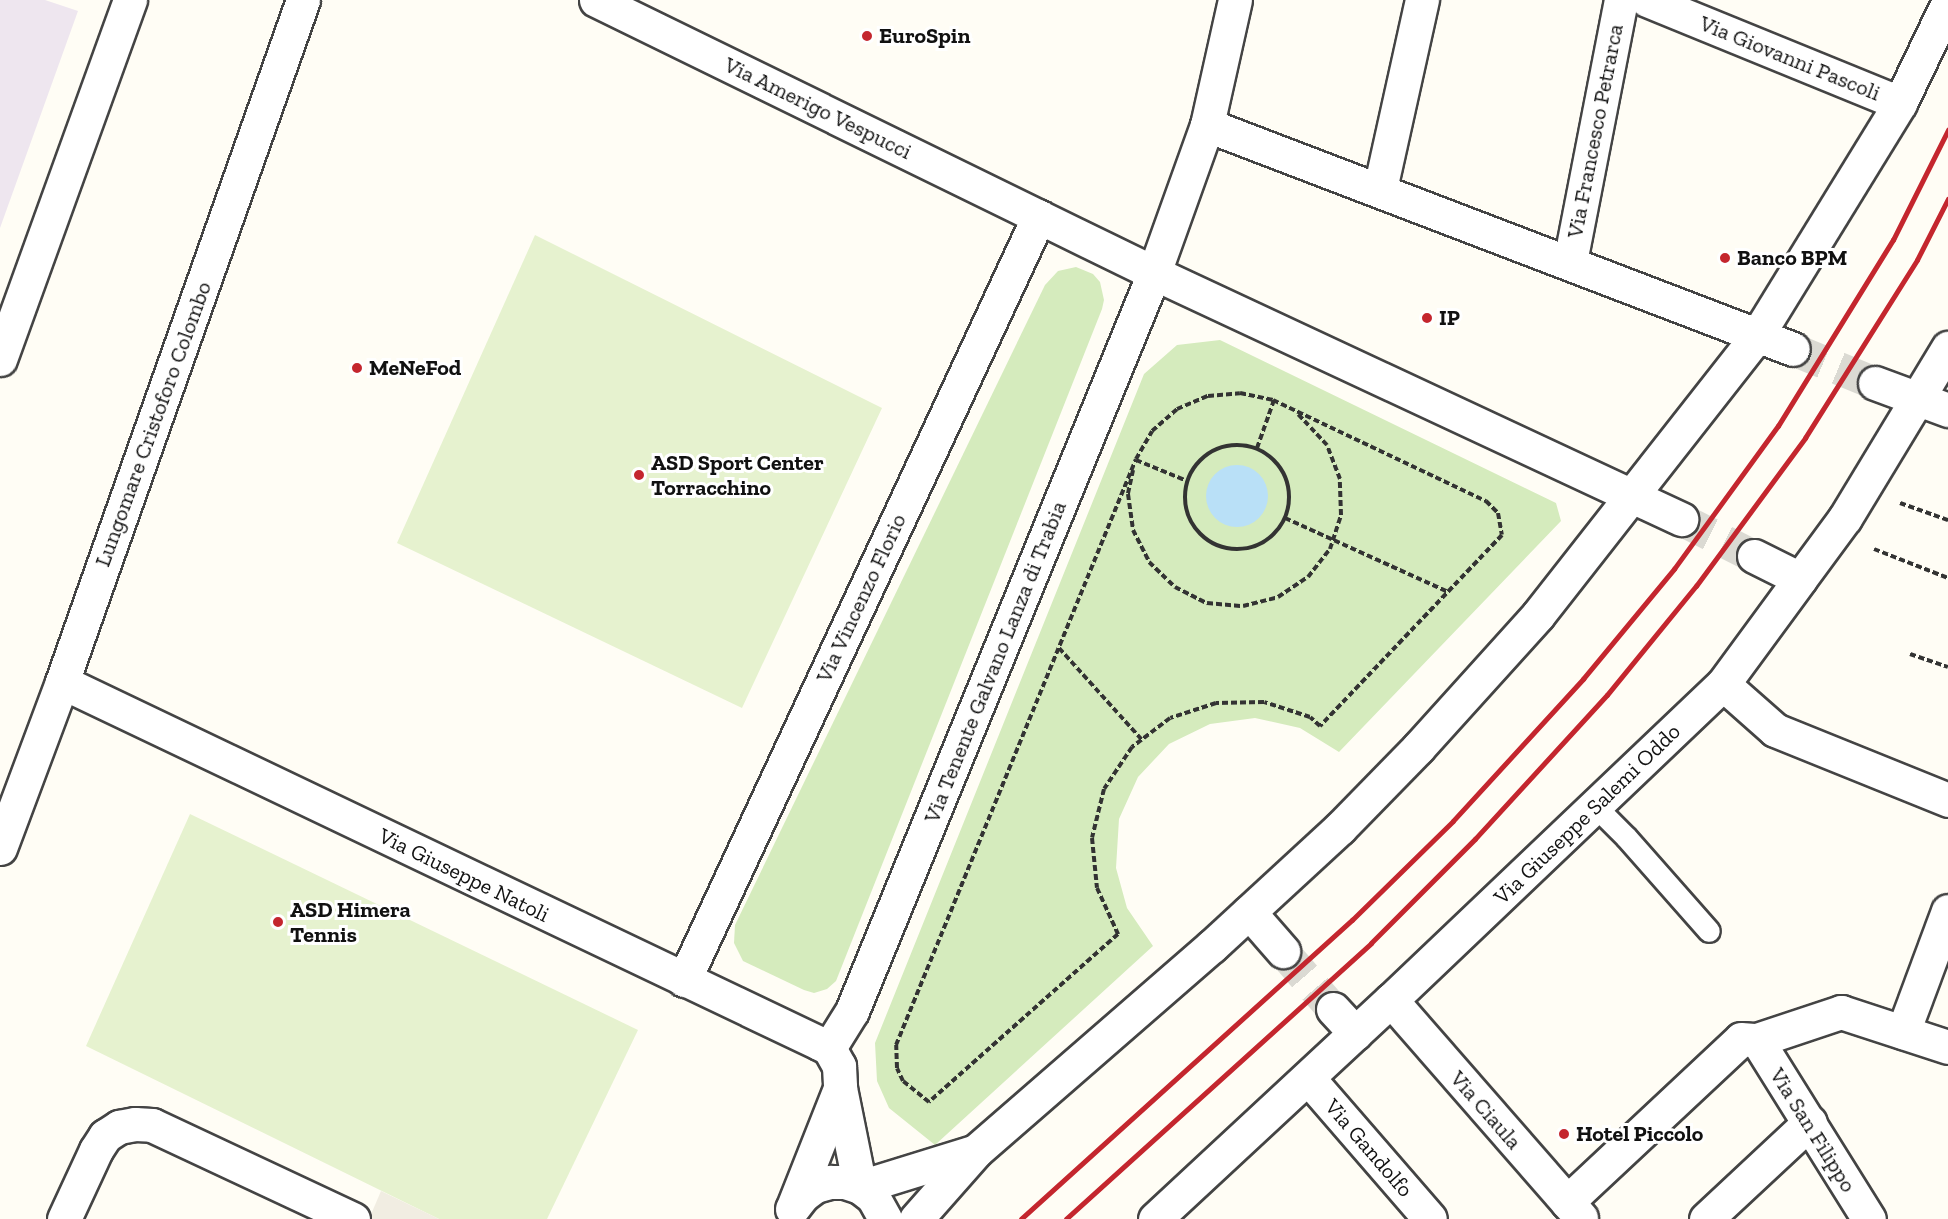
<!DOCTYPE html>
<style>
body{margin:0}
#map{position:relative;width:1948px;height:1219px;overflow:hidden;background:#fffdf5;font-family:"Zilla Slab",serif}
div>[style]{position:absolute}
.industrial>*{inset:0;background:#eee6ef}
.green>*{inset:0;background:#d5ebbd}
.pitch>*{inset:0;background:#e6f2cf}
.plaza>*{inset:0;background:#f1ede2}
.water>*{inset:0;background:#b9e0f7}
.round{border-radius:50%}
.minor-tunnel>*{height:33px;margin-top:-16.5px;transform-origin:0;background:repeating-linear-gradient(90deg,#dbdad3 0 33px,transparent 0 49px)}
.tertiary-tunnel>*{height:33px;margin-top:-16.5px;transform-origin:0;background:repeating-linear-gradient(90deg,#dbdad3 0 33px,transparent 0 49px)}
.path>*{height:4px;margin-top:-2px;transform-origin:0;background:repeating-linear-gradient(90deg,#333 0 6px,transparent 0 9px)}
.path>.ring{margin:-2px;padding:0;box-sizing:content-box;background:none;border:4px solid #333;border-radius:50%}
.roads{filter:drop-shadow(2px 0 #444) drop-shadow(-2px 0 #444) drop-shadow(0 2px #444) drop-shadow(0 -2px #444)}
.service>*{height:21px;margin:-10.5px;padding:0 10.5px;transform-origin:10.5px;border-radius:10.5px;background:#fff}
.minor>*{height:33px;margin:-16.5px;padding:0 16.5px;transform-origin:16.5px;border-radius:16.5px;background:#fff}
.tertiary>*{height:33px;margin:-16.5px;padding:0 16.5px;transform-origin:16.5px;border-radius:16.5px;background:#fff}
.rail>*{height:4.5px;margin:-2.25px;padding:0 2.25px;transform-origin:2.25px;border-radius:2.25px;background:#c4262e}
.dots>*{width:16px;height:16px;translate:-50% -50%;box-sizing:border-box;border:3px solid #fff;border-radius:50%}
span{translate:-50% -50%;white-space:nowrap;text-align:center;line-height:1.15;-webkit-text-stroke:6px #fff;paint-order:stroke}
.poi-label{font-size:22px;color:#111;font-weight:700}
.left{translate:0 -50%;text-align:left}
.street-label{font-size:22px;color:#111}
</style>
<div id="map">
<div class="industrial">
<div style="clip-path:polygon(0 0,45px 0,78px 11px,0 228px)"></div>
</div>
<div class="green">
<div style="clip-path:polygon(1076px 267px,1093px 274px,1100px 282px,1104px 300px,1102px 309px,836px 981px,827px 989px,814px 993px,804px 990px,743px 961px,734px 943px,735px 925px,1045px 285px,1058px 271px)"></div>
<div style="clip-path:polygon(1220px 340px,1556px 503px,1561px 521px,1339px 752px,1300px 728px,1255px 718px,1210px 724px,1169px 744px,1138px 777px,1119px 819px,1116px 868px,1127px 908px,1153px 946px,935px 1145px,889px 1108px,877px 1081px,875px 1043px,1144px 374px,1177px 345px)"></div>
</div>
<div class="pitch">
<div style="clip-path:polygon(535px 235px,882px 408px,742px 708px,397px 543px)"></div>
<div style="clip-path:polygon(190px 814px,638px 1030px,547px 1219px,439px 1219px,86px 1046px)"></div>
</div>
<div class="plaza">
<div style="clip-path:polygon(381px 1191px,439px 1219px,369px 1219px)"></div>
</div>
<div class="water">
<div class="round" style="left:1206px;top:465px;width:62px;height:62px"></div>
</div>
<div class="minor-tunnel">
<div style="left:1793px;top:349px;width:89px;rotate:22.5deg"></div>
<div style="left:1283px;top:951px;width:77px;rotate:49.2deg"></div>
</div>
<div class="tertiary-tunnel">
<div style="left:1681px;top:519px;width:82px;rotate:26.9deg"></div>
</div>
<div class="path">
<div style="left:1240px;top:393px;width:34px;rotate:12deg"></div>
<div style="left:1273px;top:400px;width:236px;rotate:25.4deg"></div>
<div style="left:1486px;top:501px;width:17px;rotate:45deg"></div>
<div style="left:1498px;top:513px;width:22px;rotate:80deg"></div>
<div style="left:1502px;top:535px;width:264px;rotate:133.6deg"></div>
<div style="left:1320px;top:726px;width:13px;rotate:-138deg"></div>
<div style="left:1310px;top:717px;width:48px;rotate:-161.9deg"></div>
<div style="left:1264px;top:702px;width:48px;rotate:178.8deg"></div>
<div style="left:1216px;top:703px;width:48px;rotate:161.9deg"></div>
<div style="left:1170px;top:718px;width:48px;rotate:142.7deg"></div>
<div style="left:1132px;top:747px;width:50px;rotate:123.7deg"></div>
<div style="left:1104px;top:789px;width:50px;rotate:103.8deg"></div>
<div style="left:1092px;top:838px;width:50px;rotate:84.3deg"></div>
<div style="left:1097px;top:888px;width:51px;rotate:65.5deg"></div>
<div style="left:1118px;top:934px;width:253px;rotate:138.4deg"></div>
<div style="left:929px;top:1102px;width:33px;rotate:-141deg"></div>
<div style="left:903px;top:1081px;width:14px;rotate:-115deg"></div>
<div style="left:897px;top:1068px;width:23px;rotate:-92deg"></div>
<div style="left:896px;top:1045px;width:633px;rotate:-67.73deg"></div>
<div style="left:1136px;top:459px;width:32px;rotate:-60deg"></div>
<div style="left:1152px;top:431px;width:33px;rotate:-41deg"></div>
<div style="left:1177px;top:409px;width:34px;rotate:-23deg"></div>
<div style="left:1208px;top:396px;width:32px;rotate:-5deg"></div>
<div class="ring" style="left:1185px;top:445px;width:100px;height:100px"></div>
<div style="left:1257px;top:448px;width:51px;rotate:-70.5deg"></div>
<div style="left:1136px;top:460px;width:55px;rotate:22.4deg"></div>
<div style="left:1133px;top:470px;width:25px;rotate:102deg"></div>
<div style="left:1128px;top:494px;width:36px;rotate:82deg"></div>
<div style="left:1133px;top:530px;width:36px;rotate:63deg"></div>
<div style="left:1149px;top:562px;width:36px;rotate:44deg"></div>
<div style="left:1175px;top:587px;width:36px;rotate:27deg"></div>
<div style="left:1207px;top:603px;width:36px;rotate:5deg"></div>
<div style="left:1243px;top:606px;width:36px;rotate:-14deg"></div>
<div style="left:1278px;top:597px;width:36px;rotate:-34deg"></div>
<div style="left:1308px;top:577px;width:36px;rotate:-52deg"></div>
<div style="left:1330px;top:549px;width:36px;rotate:-72deg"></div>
<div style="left:1341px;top:515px;width:36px;rotate:-92deg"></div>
<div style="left:1340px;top:479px;width:36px;rotate:-111deg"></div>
<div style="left:1327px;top:445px;width:42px;rotate:-133.1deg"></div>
<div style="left:1900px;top:503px;width:51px;rotate:19.5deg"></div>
<div style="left:1285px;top:518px;width:179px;rotate:24.4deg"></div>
<div style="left:1874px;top:549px;width:79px;rotate:21.4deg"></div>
<div style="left:1059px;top:648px;width:124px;rotate:47.9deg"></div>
<div style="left:1910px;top:654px;width:40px;rotate:18.9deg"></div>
</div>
<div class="roads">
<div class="service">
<div style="left:1595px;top:806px;width:44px;rotate:45deg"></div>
<div style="left:1626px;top:837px;width:125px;rotate:48.6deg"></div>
</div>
<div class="minor">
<div style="left:1647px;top:0;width:273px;rotate:22.2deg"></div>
<div style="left:1207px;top:125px;width:627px;rotate:20.92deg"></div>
<div style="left:1380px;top:189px;width:194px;rotate:-77.5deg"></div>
<div style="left:1570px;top:262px;width:267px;rotate:-79deg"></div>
<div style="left:0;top:359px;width:382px;rotate:-70.1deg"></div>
<div style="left:1875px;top:383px;width:78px;rotate:20.3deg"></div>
<div style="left:62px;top:682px;width:839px;rotate:25.5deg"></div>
<div style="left:819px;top:1043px;width:11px;rotate:27deg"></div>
<div style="left:829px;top:1048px;width:21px;rotate:61deg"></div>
<div style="left:839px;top:1066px;width:22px;rotate:87deg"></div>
<div style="left:1723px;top:684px;width:69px;rotate:41.5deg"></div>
<div style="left:1775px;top:730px;width:187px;rotate:22deg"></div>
<div style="left:1249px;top:912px;width:52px;rotate:48.9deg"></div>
<div style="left:684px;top:980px;width:842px;rotate:-65.08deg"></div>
<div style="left:1391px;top:1000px;width:289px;rotate:48.9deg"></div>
<div style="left:1333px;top:1009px;width:33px;rotate:47deg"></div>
<div style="left:1903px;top:1032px;width:129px;rotate:-69.6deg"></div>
<div style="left:1757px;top:1040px;width:211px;rotate:58deg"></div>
<div style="left:829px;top:1048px;width:44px;rotate:-58.1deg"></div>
<div style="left:852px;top:1011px;width:797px;rotate:-67.74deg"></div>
<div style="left:1154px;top:273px;width:157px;rotate:-70.3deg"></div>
<div style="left:1207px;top:125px;width:128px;rotate:-77.4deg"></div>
<div style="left:1308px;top:1078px;width:186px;rotate:49.1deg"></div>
<div style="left:976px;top:1151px;width:313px;rotate:-41deg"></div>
<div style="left:1212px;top:946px;width:174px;rotate:-42.7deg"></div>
<div style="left:1340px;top:828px;width:112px;rotate:-45.7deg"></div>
<div style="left:1418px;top:748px;width:179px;rotate:-47.9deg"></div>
<div style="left:1538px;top:615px;width:357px;rotate:-51.9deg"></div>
<div style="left:1758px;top:334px;width:271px;rotate:-58.4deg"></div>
<div style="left:1900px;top:103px;width:111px;rotate:-64.4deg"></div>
<div style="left:1567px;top:1202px;width:238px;rotate:-43.1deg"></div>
<div style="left:1741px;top:1039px;width:16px;rotate:4deg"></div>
<div style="left:1757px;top:1040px;width:89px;rotate:-18.4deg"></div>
<div style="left:1841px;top:1012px;width:113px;rotate:18.1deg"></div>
<div style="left:793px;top:1207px;width:128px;rotate:-68.4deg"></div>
<div style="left:840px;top:1088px;width:101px;rotate:78.6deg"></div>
<div style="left:860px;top:1187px;width:121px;rotate:-17.2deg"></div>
<div style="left:976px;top:1151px;width:91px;rotate:131.4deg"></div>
<div style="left:792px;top:1209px;width:18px;rotate:-52deg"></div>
<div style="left:803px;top:1195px;width:15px;rotate:-37deg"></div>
<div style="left:815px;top:1186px;width:16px;rotate:-15deg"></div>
<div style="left:830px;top:1182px;width:15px"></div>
<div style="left:845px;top:1182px;width:16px;rotate:18deg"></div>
<div style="left:860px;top:1187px;width:16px;rotate:38deg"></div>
<div style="left:873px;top:1197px;width:25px;rotate:61deg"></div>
<div style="left:64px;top:1219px;width:76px;rotate:-65.1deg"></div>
<div style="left:96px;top:1150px;width:17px;rotate:-57deg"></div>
<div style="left:105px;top:1136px;width:17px;rotate:-33deg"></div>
<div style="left:119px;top:1127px;width:16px;rotate:-11deg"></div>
<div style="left:135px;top:1124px;width:17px;rotate:3deg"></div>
<div style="left:152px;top:1125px;width:222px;rotate:25.1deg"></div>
<div style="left:1155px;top:1219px;width:322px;rotate:-42.9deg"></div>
<div style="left:1391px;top:1000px;width:458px;rotate:-43.6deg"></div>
<div style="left:1723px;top:684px;width:130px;rotate:-53.7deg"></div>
<div style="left:1706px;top:1219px;width:142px;rotate:-43deg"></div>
</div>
<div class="tertiary">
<div style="left:596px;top:0;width:621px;rotate:26.07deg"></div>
<div style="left:1154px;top:273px;width:582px;rotate:25.02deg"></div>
<div style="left:1754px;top:556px;width:51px;rotate:26.6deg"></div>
<div style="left:1800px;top:579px;width:76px;rotate:-53.6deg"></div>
<div style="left:1845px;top:518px;width:199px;rotate:-58.8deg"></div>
<div style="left:0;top:848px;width:177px;rotate:-69.5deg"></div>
<div style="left:62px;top:682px;width:723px;rotate:-70.54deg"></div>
</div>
</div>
<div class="rail">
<div style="left:1021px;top:1219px;width:446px;rotate:-42.1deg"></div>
<div style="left:1352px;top:920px;width:141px;rotate:-44.4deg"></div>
<div style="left:1453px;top:821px;width:193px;rotate:-47.5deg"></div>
<div style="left:1583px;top:679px;width:143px;rotate:-50.4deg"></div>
<div style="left:1674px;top:569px;width:177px;rotate:-54deg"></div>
<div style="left:1778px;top:426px;width:219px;rotate:-58.3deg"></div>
<div style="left:1893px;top:240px;width:123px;rotate:-63.4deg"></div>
<div style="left:1066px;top:1219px;width:411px;rotate:-42.1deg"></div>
<div style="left:1371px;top:943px;width:147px;rotate:-45deg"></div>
<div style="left:1475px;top:839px;width:195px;rotate:-47.5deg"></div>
<div style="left:1607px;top:695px;width:141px;rotate:-50.8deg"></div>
<div style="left:1696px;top:586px;width:184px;rotate:-53.6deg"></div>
<div style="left:1805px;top:438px;width:210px;rotate:-57.8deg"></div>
<div style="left:1917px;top:260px;width:68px;rotate:-63.1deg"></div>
</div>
<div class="dots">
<div style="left:867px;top:36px;background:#c4262e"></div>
<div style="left:1725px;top:258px;background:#c4262e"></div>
<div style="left:1427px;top:318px;background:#c4262e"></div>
<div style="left:357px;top:368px;background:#c4262e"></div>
<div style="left:639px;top:475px;background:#c4262e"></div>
<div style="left:278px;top:922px;background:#c4262e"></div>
<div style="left:1564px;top:1134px;background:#c4262e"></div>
</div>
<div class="poi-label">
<span class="left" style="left:879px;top:36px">EuroSpin</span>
<span class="left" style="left:1737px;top:258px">Banco BPM</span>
<span class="left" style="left:1439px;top:318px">IP</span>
<span class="left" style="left:369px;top:368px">MeNeFod</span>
<span class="left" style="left:651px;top:475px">ASD Sport Center<br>Torracchino</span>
<span class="left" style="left:290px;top:922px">ASD Himera<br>Tennis</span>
<span class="left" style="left:1576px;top:1134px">Hotel Piccolo</span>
</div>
<div class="street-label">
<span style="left:1790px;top:58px;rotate:22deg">Via Giovanni Pascoli</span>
<span style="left:818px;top:108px;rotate:26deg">Via Amerigo Vespucci</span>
<span style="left:1595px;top:131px;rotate:-79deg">Via Francesco Petrarca</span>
<span style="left:153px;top:424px;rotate:-70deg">Lungomare Cristoforo Colombo</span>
<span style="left:861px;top:598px;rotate:-65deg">Via Vincenzo Florio</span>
<span style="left:995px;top:662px;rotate:-68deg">Via Tenente Galvano Lanza di Trabia</span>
<span style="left:1587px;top:814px;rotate:-44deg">Via Giuseppe Salemi Oddo</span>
<span style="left:464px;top:875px;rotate:26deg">Via Giuseppe Natoli</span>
<span style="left:1486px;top:1110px;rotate:49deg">Via Ciaula</span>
<span style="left:1813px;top:1130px;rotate:58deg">Via San Filippo</span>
<span style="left:1369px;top:1148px;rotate:49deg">Via Gandolfo</span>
</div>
</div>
